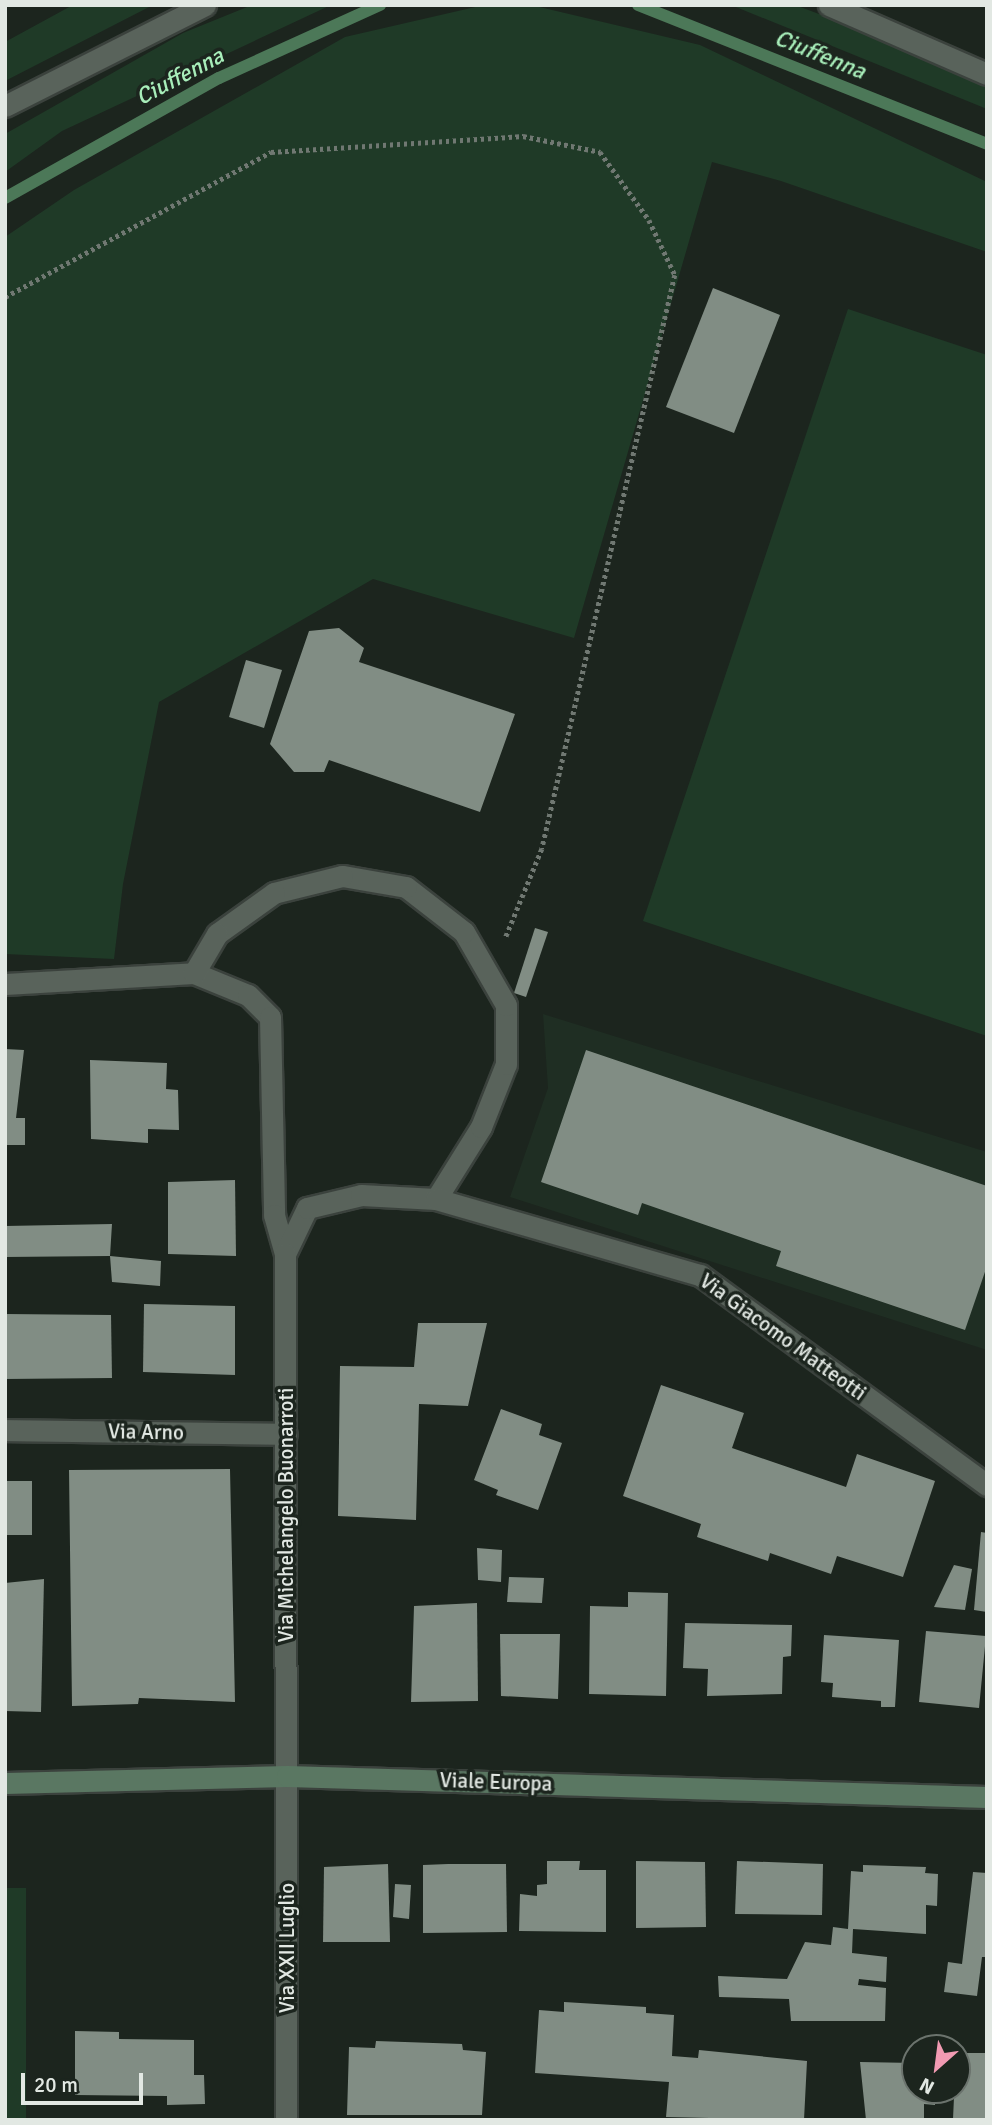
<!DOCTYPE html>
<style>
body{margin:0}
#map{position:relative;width:992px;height:2125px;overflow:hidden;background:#1c251e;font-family:Signika,sans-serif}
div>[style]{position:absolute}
.built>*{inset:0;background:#1f2e23}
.green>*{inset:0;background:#1f3a27}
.stream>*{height:12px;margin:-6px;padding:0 6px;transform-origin:6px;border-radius:6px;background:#4c7858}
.building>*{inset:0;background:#818d84}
.path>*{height:4.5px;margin-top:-2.25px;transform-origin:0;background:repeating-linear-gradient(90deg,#707872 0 3.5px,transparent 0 7px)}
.roads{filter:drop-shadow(2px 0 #3b423d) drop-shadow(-2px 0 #3b423d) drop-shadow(0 2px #3b423d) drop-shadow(0 -2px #3b423d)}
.street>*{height:21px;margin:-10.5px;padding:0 10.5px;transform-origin:10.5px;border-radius:10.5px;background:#59635b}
.secondary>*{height:21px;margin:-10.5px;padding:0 10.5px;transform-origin:10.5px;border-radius:10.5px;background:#5a7762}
span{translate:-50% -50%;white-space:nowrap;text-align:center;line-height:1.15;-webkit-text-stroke:7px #1c251e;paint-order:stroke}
.street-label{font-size:21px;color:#e2e8e3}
.water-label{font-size:23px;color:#a8eeba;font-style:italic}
.frame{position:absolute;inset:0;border:7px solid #e2e8e3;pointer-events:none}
.north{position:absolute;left:901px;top:2034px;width:70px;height:70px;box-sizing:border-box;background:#1c251e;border:2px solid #6b736d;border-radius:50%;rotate:208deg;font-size:19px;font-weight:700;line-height:28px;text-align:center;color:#e2e8e3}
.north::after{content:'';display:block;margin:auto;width:24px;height:32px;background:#f19ab2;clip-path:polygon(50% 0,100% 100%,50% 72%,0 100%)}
.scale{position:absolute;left:21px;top:2073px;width:122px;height:32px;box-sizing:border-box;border:4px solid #e2e8e3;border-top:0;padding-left:9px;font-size:21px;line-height:24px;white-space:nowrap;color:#e2e8e3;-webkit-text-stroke:5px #1c251e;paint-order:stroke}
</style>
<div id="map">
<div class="built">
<div style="clip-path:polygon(543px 1014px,987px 1152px,987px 1350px,510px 1197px,548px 1088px)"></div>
</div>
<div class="green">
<div style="clip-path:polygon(153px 5px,5px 81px,5px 82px,5px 42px,71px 6px)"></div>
<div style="clip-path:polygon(252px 5px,331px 5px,62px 131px,5px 172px,5px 134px,183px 33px)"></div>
<div style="clip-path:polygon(484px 5px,531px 5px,700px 45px,987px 182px,987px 252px,781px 181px,712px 162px,574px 638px,373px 579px,159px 702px,123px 884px,114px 959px,5px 954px,5px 237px,74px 190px,345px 37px)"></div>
<div style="clip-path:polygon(731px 5px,795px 5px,867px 32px,987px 86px,987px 109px)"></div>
<div style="clip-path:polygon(848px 309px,987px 355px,987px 1036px,643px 921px)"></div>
<div style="clip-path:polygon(5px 1888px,26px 1888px,26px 2120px,5px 2120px)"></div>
</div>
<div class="stream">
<div style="left:638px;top:5px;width:376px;rotate:21.7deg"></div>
<div style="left:5px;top:198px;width:245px;rotate:-29.3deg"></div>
<div style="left:219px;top:78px;width:177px;rotate:-24.4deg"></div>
</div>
<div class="building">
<div style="clip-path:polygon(713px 288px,780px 315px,734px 433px,666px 407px)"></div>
<div style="clip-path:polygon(339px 628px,364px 648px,359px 662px,515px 714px,480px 812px,329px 760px,324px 772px,294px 772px,270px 744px,309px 631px)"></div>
<div style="clip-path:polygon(246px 660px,282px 670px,264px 728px,229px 717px)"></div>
<div style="clip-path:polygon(535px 928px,548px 932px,526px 997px,514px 993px)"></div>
<div style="clip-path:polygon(5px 1049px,24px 1050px,16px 1118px,25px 1118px,25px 1145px,5px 1145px)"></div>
<div style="clip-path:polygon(586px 1050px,987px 1186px,987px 1266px,965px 1330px,776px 1266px,781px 1251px,642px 1203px,638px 1215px,541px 1182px)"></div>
<div style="clip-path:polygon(90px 1060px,167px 1063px,166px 1089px,178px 1090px,179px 1130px,148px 1129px,148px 1143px,91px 1139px)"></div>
<div style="clip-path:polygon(235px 1180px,236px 1256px,168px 1254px,168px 1182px)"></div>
<div style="clip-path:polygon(112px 1224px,110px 1256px,161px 1261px,160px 1286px,112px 1282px,110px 1256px,5px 1257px,5px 1226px)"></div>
<div style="clip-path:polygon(144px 1304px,235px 1306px,235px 1375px,143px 1372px)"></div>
<div style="clip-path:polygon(5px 1314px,111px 1315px,112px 1378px,5px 1379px)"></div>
<div style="clip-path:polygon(418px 1323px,487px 1323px,468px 1406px,419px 1404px,416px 1520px,338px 1516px,340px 1366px,414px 1367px)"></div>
<div style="clip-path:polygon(661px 1385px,744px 1413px,732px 1448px,846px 1487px,857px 1454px,935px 1481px,903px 1577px,837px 1556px,831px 1574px,770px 1553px,768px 1561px,697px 1537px,701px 1524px,623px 1496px)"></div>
<div style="clip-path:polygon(501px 1409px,542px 1424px,539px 1435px,562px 1443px,538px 1510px,496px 1495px,498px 1490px,474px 1480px)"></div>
<div style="clip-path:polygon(230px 1469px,235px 1702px,139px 1698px,138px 1704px,72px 1706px,69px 1470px)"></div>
<div style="clip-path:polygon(5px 1481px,32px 1481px,32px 1535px,5px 1535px)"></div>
<div style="clip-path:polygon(981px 1532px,987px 1533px,987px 1612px,974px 1610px)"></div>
<div style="clip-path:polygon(477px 1548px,502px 1550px,501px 1582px,478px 1580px)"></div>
<div style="clip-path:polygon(954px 1565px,972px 1569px,965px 1610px,934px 1607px)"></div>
<div style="clip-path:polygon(509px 1577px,544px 1578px,542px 1603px,507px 1602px)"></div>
<div style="clip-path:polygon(44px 1579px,41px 1712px,5px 1711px,5px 1583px)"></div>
<div style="clip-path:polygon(628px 1592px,668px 1593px,666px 1696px,589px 1694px,590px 1606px,628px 1607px)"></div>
<div style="clip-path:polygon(477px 1603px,478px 1701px,411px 1702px,414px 1606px)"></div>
<div style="clip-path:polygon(685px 1623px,792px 1625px,791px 1656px,783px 1657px,782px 1694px,707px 1696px,708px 1669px,683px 1668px)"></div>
<div style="clip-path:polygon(926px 1631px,986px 1636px,979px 1708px,919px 1702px)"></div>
<div style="clip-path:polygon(500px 1634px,560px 1634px,558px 1699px,501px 1696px)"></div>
<div style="clip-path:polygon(824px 1635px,899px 1640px,895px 1707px,881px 1707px,881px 1701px,832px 1697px,833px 1683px,821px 1682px)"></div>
<div style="clip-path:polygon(547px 1861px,580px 1861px,579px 1870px,606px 1870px,606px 1932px,519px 1931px,520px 1894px,537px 1896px,537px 1885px,547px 1884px)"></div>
<div style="clip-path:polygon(636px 1861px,705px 1862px,706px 1927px,636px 1928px)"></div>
<div style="clip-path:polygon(737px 1861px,823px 1864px,822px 1915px,735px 1914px)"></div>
<div style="clip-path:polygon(388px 1864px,390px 1942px,323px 1942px,324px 1867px)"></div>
<div style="clip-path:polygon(448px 1864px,506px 1864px,507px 1932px,423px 1933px,423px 1865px)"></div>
<div style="clip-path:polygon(863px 1865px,926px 1867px,925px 1873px,938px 1874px,937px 1906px,926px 1905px,926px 1934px,853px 1929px,852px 1953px,887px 1957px,886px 1982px,859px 1979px,858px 1985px,886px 1988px,885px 2021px,791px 2021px,789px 1999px,719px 1997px,718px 1976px,787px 1979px,805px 1942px,831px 1945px,833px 1927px,848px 1929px,851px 1871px,863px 1872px)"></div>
<div style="clip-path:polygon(973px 1872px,987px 1873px,987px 1957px,982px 1957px,977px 1996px,944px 1992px,948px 1962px,962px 1964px)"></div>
<div style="clip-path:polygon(395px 1884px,411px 1885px,409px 1919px,393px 1917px)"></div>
<div style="clip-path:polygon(564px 2002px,646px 2007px,646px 2013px,674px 2015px,672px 2056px,698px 2058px,699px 2050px,807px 2061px,804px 2120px,666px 2117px,669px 2082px,535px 2073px,539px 2010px,564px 2012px)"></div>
<div style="clip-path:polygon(75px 2031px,119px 2032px,119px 2039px,194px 2040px,194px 2075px,204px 2075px,205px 2104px,167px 2105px,167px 2096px,75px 2095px)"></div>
<div style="clip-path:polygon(376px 2041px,462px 2044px,463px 2050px,486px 2052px,482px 2115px,347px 2115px,349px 2047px,375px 2048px)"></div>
<div style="clip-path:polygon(957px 2053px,987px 2053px,986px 2120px,953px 2119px,954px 2097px,935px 2097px,935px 2105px,924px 2104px,924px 2120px,866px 2120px,860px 2062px,915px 2063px,915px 2090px,957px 2090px)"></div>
</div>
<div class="path">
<div style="left:5px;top:297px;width:303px;rotate:-28.6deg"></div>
<div style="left:271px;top:152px;width:253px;rotate:-3.6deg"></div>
<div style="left:523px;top:136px;width:79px;rotate:11.7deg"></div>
<div style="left:600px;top:152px;width:84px;rotate:54.2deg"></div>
<div style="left:649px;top:220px;width:61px;rotate:64.7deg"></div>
<div style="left:675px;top:275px;width:589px;rotate:103.05deg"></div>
<div style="left:542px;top:849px;width:97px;rotate:112.3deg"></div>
</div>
<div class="roads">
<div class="street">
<div style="left:829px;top:5px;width:172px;rotate:23.6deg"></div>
<div style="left:5px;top:106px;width:224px;rotate:-26.8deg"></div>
<div style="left:5px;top:984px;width:189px;rotate:-3.3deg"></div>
<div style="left:194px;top:973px;width:58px;rotate:22.2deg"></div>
<div style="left:248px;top:995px;width:31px;rotate:45deg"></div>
<div style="left:270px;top:1017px;width:198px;rotate:88.8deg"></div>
<div style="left:274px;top:1215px;width:41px;rotate:74.2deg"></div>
<div style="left:285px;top:1254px;width:51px;rotate:-64.4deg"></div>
<div style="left:307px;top:1208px;width:56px;rotate:-13.5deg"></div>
<div style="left:361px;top:1195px;width:75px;rotate:3.1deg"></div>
<div style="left:436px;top:1199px;width:85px;rotate:-58deg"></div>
<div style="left:481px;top:1127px;width:68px;rotate:-68.4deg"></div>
<div style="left:506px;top:1064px;width:59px;rotate:-90deg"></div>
<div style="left:506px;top:1005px;width:84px;rotate:-119.9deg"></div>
<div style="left:464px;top:932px;width:73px;rotate:-142.2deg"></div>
<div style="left:406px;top:887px;width:65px;rotate:-170.2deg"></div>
<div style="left:342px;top:876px;width:70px;rotate:166deg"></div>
<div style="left:274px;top:893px;width:70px;rotate:144.3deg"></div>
<div style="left:217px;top:934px;width:45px;rotate:120.5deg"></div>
<div style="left:436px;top:1199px;width:275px;rotate:16.1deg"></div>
<div style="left:700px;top:1275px;width:356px;rotate:36.2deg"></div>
<div style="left:285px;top:1254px;width:866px;rotate:89.93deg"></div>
<div style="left:5px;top:1430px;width:281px;rotate:0.8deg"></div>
</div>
<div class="secondary">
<div style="left:5px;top:1783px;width:282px;rotate:-1.4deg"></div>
<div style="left:287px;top:1776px;width:700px;rotate:1.72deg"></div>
</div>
</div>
<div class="street-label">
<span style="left:783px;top:1337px;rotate:36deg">Via Giacomo Matteotti</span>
<span style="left:146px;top:1432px;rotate:1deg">Via Arno</span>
<span style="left:286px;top:1515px;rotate:-90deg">Via Michelangelo Buonarroti</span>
<span style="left:496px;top:1782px;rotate:2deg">Viale Europa</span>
<span style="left:287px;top:1948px;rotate:-90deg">Via XXII Luglio</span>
</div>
<div class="water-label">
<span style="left:820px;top:55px;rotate:22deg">Ciuffenna</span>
<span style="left:180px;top:77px;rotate:-28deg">Ciuffenna</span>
</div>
<div class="frame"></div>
<div class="north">N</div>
<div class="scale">20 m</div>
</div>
